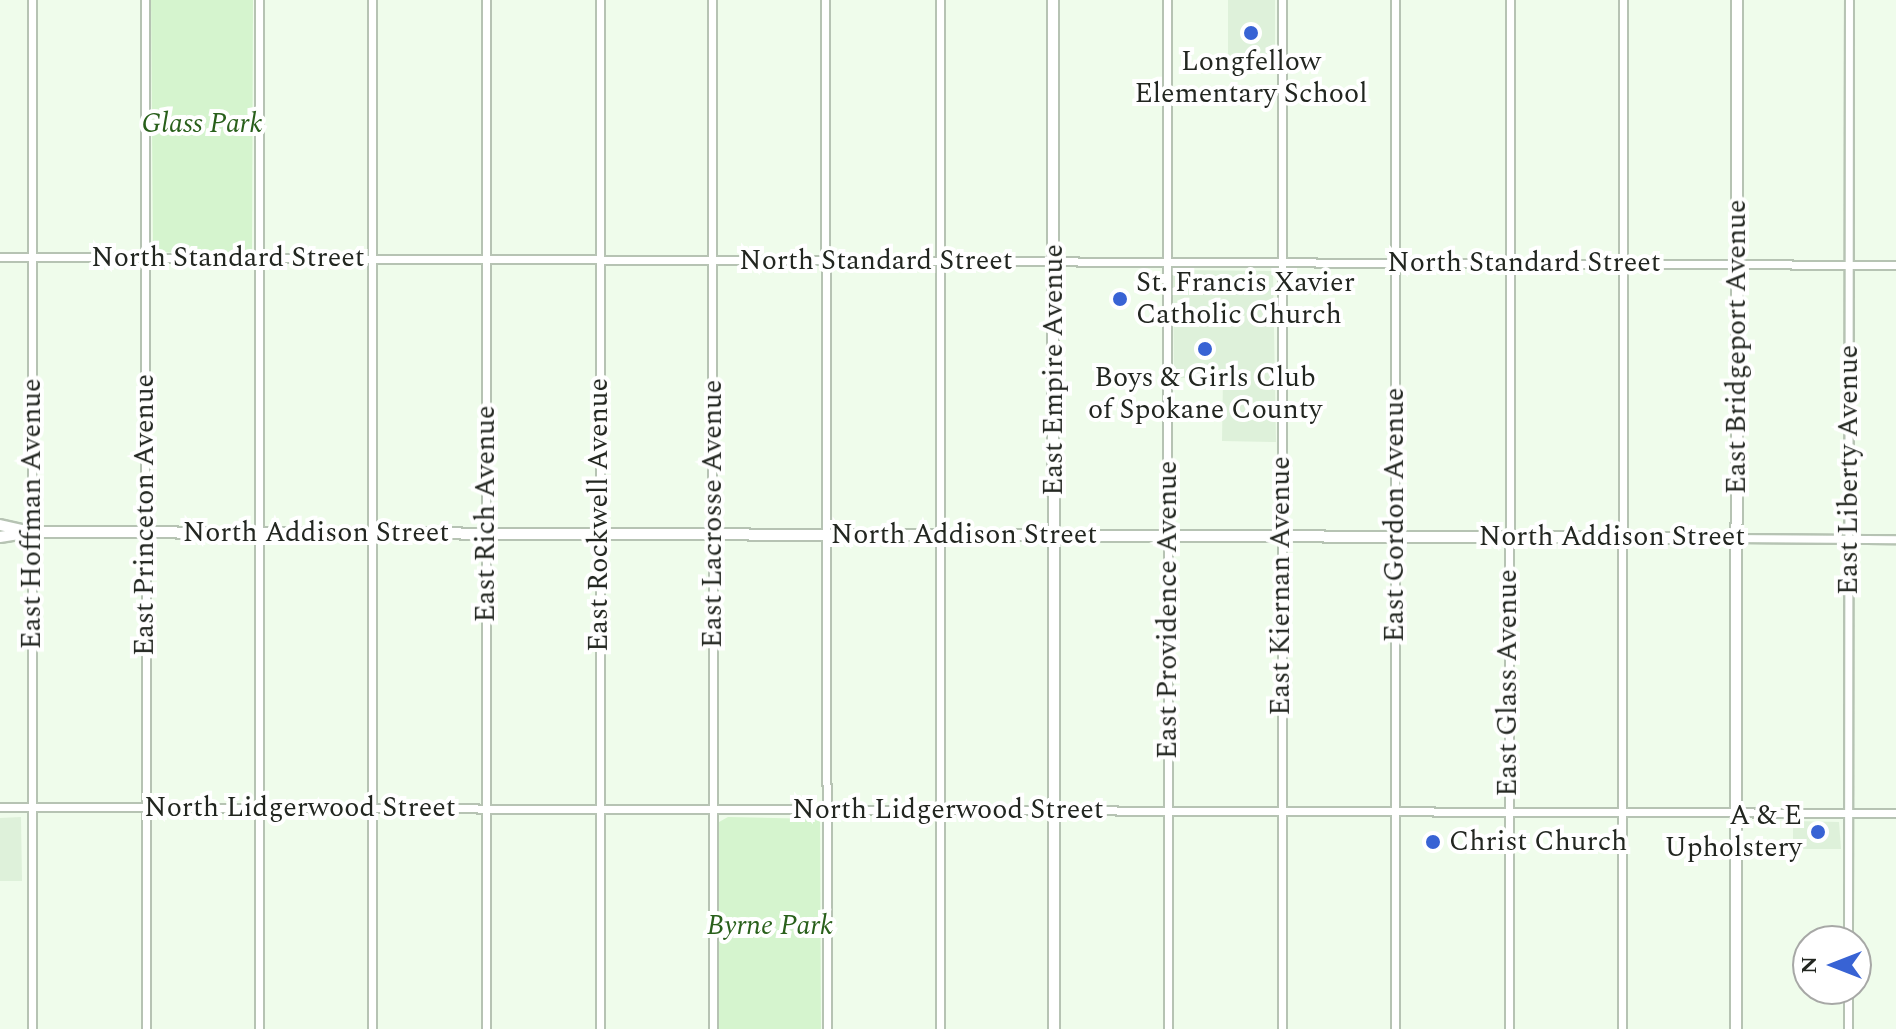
<!DOCTYPE html>
<style>
body{margin:0}
#map{position:relative;width:1896px;height:1029px;overflow:hidden;background:#effceb;font-family:Spectral,serif}
div>[style]{position:absolute}
.built>*{inset:0;background:#def1da}
.green>*{inset:0;background:#d5f4ce}
.roads{filter:drop-shadow(2px 0 #b6c3b3) drop-shadow(-2px 0 #b6c3b3) drop-shadow(0 2px #b6c3b3) drop-shadow(0 -2px #b6c3b3)}
.street>*{height:7px;margin:-3.5px;padding:0 3.5px;transform-origin:3.5px;border-radius:3.5px;background:#fff}
.secondary>*{height:10px;margin:-5px;padding:0 5px;transform-origin:5px;border-radius:5px;background:#fff}
.dots>*{width:22px;height:22px;translate:-50% -50%;box-sizing:border-box;border:4px solid #fff;border-radius:50%}
span{translate:-50% -50%;white-space:nowrap;text-align:center;line-height:1.15;-webkit-text-stroke:8px #fff;paint-order:stroke}
.poi-label{font-size:28px;color:#222620}
.left{translate:0 -50%;text-align:left}
.right{translate:-100% -50%;text-align:right}
.park-label{font-size:28px;color:#29601b;font-style:italic}
.street-label{font-size:28px;color:#222620}
.north{position:absolute;left:1792px;top:925px;width:80px;height:80px;box-sizing:border-box;background:#fff;border:2px solid #a7a8a6;border-radius:50%;rotate:270deg;font-size:22px;font-weight:700;line-height:32px;text-align:center;color:#222620}
.north::after{content:'';display:block;margin:auto;width:28px;height:36px;background:#3863d4;clip-path:polygon(50% 0,100% 100%,50% 72%,0 100%)}
</style>
<div id="map">
<div class="built">
<div style="clip-path:polygon(1228px 0,1275px 0,1275px 65px,1228px 65px)"></div>
<div style="clip-path:polygon(1178px 270px,1273px 271px,1276px 442px,1222px 441px,1223px 378px,1174px 378px,1173px 276px)"></div>
<div style="clip-path:polygon(21px 817px,22px 881px,0 881px,0 818px)"></div>
<div style="clip-path:polygon(1793px 821px,1839px 822px,1841px 849px,1793px 849px)"></div>
</div>
<div class="green">
<div style="clip-path:polygon(151px 0,253px 0,252px 250px,248px 254px,153px 252px)"></div>
<div style="clip-path:polygon(728px 817px,820px 819px,821px 1029px,719px 1029px,719px 822px)"></div>
</div>
<div class="roads">
<div class="street">
<div style="left:145px;top:0;width:1029px;rotate:89.94deg"></div>
<div style="left:600px;top:0;width:1029px;rotate:90deg"></div>
<div style="left:712px;top:0;width:1029px;rotate:89.94deg"></div>
<div style="left:825px;top:0;width:1029px;rotate:89.89deg"></div>
<div style="left:1167px;top:0;width:1029px;rotate:89.94deg"></div>
<div style="left:1395px;top:0;width:1029px;rotate:90deg"></div>
<div style="left:0;top:257px;width:1896px;rotate:0.24deg"></div>
<div style="left:1735px;top:538px;width:161px;rotate:0.4deg"></div>
<div style="left:0;top:807px;width:1896px;rotate:0.18deg"></div>
<div style="left:1848px;top:941px;width:941px;rotate:-89.94deg"></div>
<div style="left:32px;top:1029px;width:1029px;rotate:-90deg"></div>
<div style="left:259px;top:1029px;width:1029px;rotate:-90deg"></div>
<div style="left:372px;top:1029px;width:1029px;rotate:-90deg"></div>
<div style="left:486px;top:1029px;width:1029px;rotate:-90deg"></div>
<div style="left:940px;top:1029px;width:1029px;rotate:-90deg"></div>
<div style="left:1282px;top:1029px;width:1029px;rotate:-90deg"></div>
<div style="left:1509px;top:1029px;width:1029px;rotate:-89.94deg"></div>
<div style="left:1622px;top:1029px;width:1029px;rotate:-89.94deg"></div>
<div style="left:1848px;top:1029px;width:40px;rotate:-90deg"></div>
</div>
<div class="secondary">
<div style="left:1053px;top:0;width:1029px;rotate:89.94deg"></div>
<div style="left:0;top:525px;width:32px;rotate:13deg"></div>
<div style="left:0;top:537px;width:31px;rotate:-9deg"></div>
<div style="left:31px;top:532px;width:1704px;rotate:0.2deg"></div>
<div style="left:1736px;top:1029px;width:1029px;rotate:-89.94deg"></div>
</div>
</div>
<div class="dots">
<div style="left:1251px;top:33px;background:#3863d4"></div>
<div style="left:1120px;top:299px;background:#3863d4"></div>
<div style="left:1205px;top:349px;background:#3863d4"></div>
<div style="left:1818px;top:832px;background:#3863d4"></div>
<div style="left:1433px;top:842px;background:#3863d4"></div>
</div>
<div class="poi-label">
<span style="left:1251px;top:78px">Longfellow<br>Elementary School</span>
<span class="left" style="left:1136px;top:299px">St. Francis Xavier<br>Catholic Church</span>
<span style="left:1205px;top:394px">Boys &amp; Girls Club<br>of Spokane County</span>
<span class="right" style="left:1802px;top:832px">A &amp; E<br>Upholstery</span>
<span class="left" style="left:1449px;top:842px">Christ Church</span>
</div>
<div class="park-label">
<span style="left:202px;top:124px">Glass Park</span>
<span style="left:770px;top:926px">Byrne Park</span>
</div>
<div class="street-label">
<span style="left:228px;top:258px">North Standard Street</span>
<span style="left:876px;top:261px">North Standard Street</span>
<span style="left:1524px;top:263px">North Standard Street</span>
<span style="left:1737px;top:347px;rotate:-90deg">East Bridgeport Avenue</span>
<span style="left:1054px;top:370px;rotate:-90deg">East Empire Avenue</span>
<span style="left:1849px;top:470px;rotate:-90deg">East Liberty Avenue</span>
<span style="left:32px;top:514px;rotate:-90deg">East Hoffman Avenue</span>
<span style="left:486px;top:514px;rotate:-90deg">East Rich Avenue</span>
<span style="left:713px;top:514px;rotate:-90deg">East Lacrosse Avenue</span>
<span style="left:145px;top:515px;rotate:-90deg">East Princeton Avenue</span>
<span style="left:599px;top:515px;rotate:-90deg">East Rockwell Avenue</span>
<span style="left:1395px;top:515px;rotate:-90deg">East Gordon Avenue</span>
<span style="left:316px;top:533px">North Addison Street</span>
<span style="left:964px;top:535px">North Addison Street</span>
<span style="left:1612px;top:537px">North Addison Street</span>
<span style="left:1281px;top:586px;rotate:-90deg">East Kiernan Avenue</span>
<span style="left:1168px;top:610px;rotate:-90deg">East Providence Avenue</span>
<span style="left:1508px;top:683px;rotate:-90deg">East Glass Avenue</span>
<span style="left:300px;top:808px">North Lidgerwood Street</span>
<span style="left:948px;top:810px">North Lidgerwood Street</span>
</div>
<div class="north">N</div>
</div>
